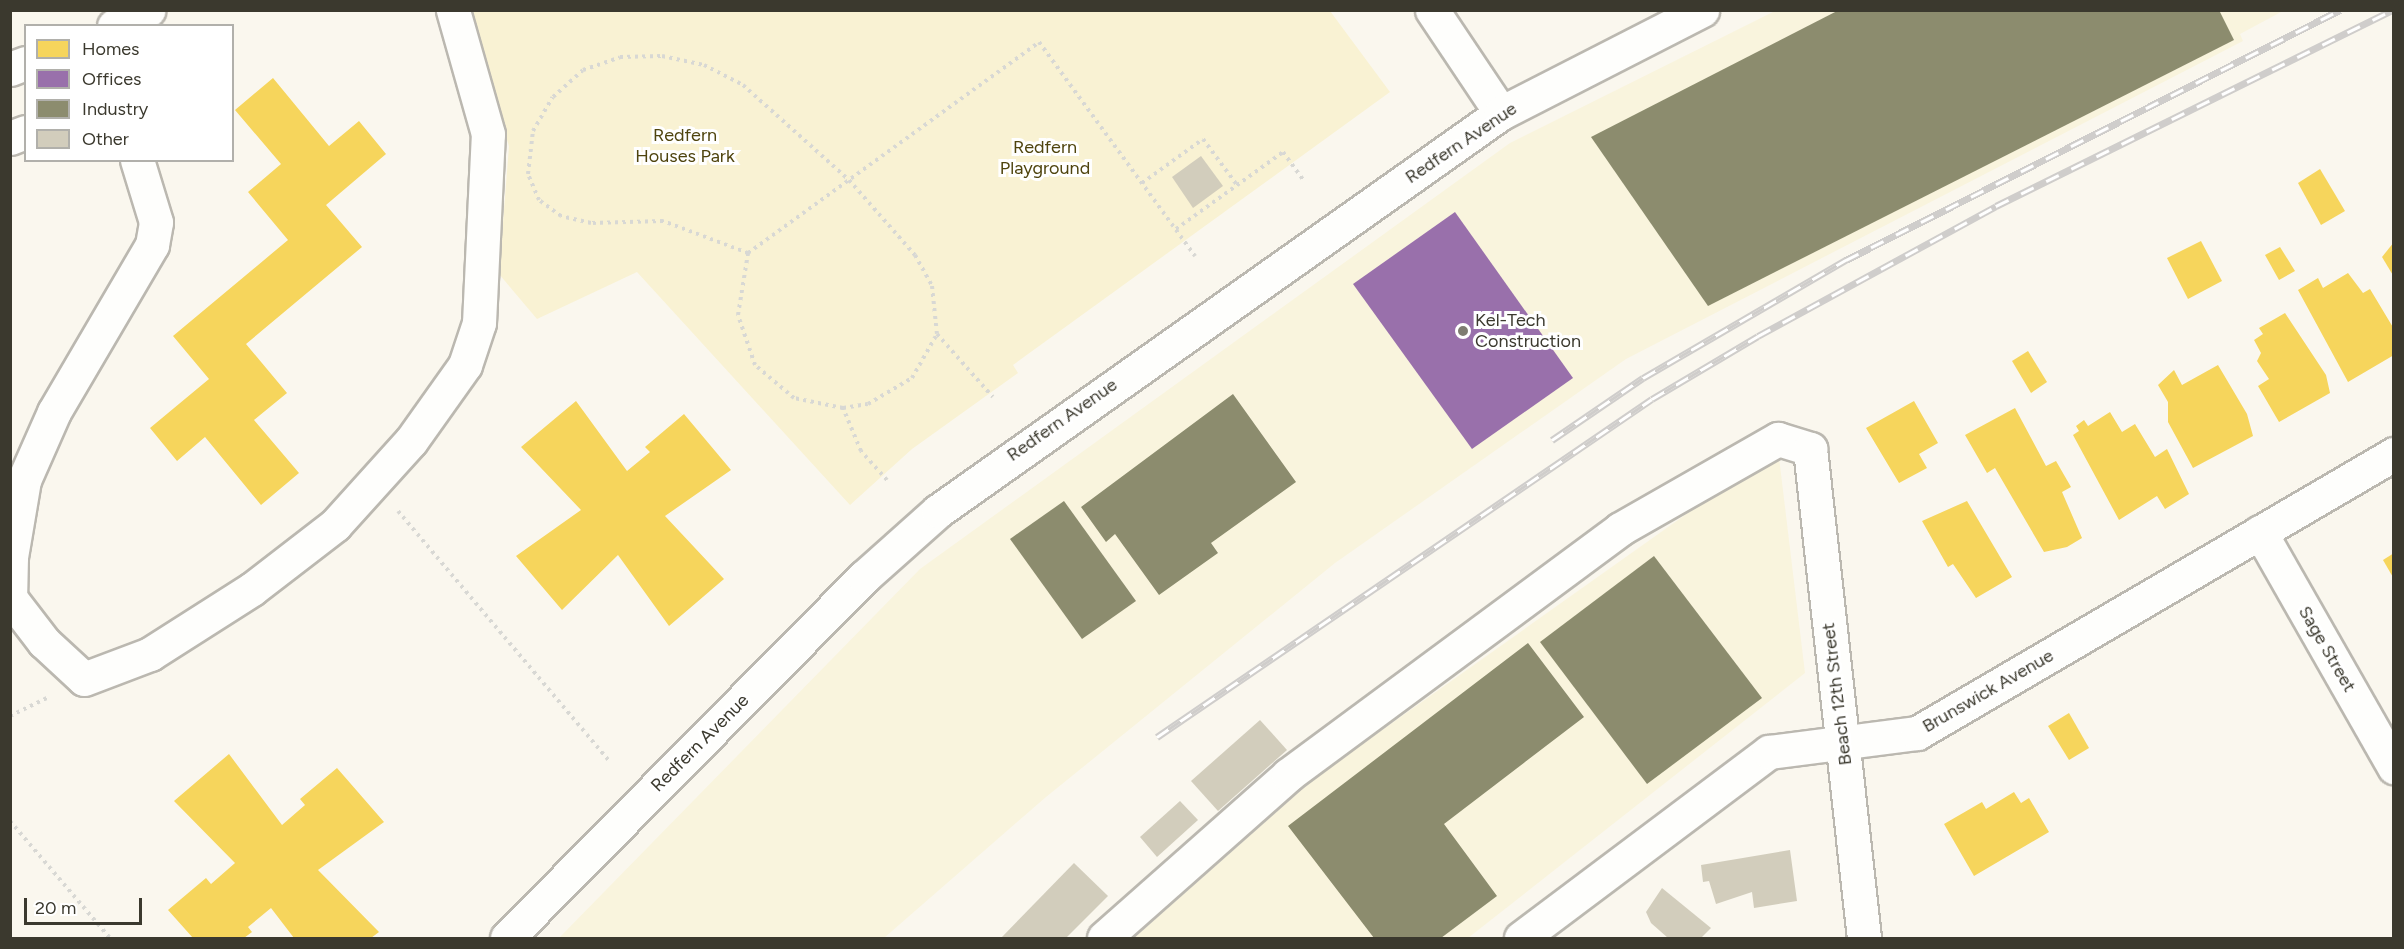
<!DOCTYPE html>
<style>
body{margin:0}
#map{position:relative;width:2404px;height:949px;overflow:hidden;background:#faf7ee;font-family:Figtree,sans-serif}
div>[style]{position:absolute}
.built>*{inset:0;background:#f9f4dd}
.green>*{inset:0;background:#f9f2d3}
.homes>*{inset:0;background:#f6d55c}
.offices>*{inset:0;background:#9970ab}
.industry>*{inset:0;background:#8c8c6e}
.building>*{inset:0;background:#d2cdbc}
.path>*{height:4px;margin-top:-2px;transform-origin:0;background:repeating-linear-gradient(90deg,#d8d8d4 0 3px,transparent 0 7.5px)}
.roads{filter:drop-shadow(2px 0 #bbb8b0) drop-shadow(-2px 0 #bbb8b0) drop-shadow(0 2px #bbb8b0) drop-shadow(0 -2px #bbb8b0)}
.minor>*{height:33px;margin:-16.5px;padding:0 16.5px;transform-origin:16.5px;border-radius:16.5px;background:#fefefc}
.rail>*{height:7px;margin-top:-3.5px;transform-origin:0;background:repeating-linear-gradient(90deg,#fff 0 14px,#cfcdcb 0 28px);box-sizing:border-box;border-block:2px solid #cfcdcb}
.dots>*{width:16px;height:16px;translate:-50% -50%;box-sizing:border-box;border:3px solid #fff;border-radius:50%}
span{translate:-50% -50%;white-space:nowrap;text-align:center;line-height:1.15;-webkit-text-stroke:6px #fff;paint-order:stroke}
.park-label{font-size:18px;color:#4f440e}
.street-label{font-size:18px;color:#3b392e}
.poi-label{font-size:18px;color:#3b392e}
.left{translate:0 -50%;text-align:left}
.frame{position:absolute;inset:0;border:12px solid #3b392e;pointer-events:none}
.legend{position:absolute;left:24px;top:24px;width:210px;height:138px;box-sizing:border-box;background:#fff;border:2px solid #b1b0ab;margin:0;padding:8px 10px;list-style:none;font-size:18px;color:#3b392e}
.legend li{display:flex;align-items:center;gap:12px;height:30px}
.legend b{width:30px;border:2px solid #b1b0ab}
.scale{position:absolute;left:24px;top:898px;width:118px;height:27px;box-sizing:border-box;border:3px solid #3b392e;border-top:0;padding-left:8px;font-size:18px;line-height:21px;white-space:nowrap;color:#3b392e;-webkit-text-stroke:4px #fff;paint-order:stroke}
</style>
<div id="map">
<div class="built">
<div style="clip-path:polygon(1775px 11px,2283px 11px,2240px 34px,2243px 41px,1626px 359px,1335px 563px,1046px 797px,884px 938px,559px 938px,920px 569px,1510px 143px)"></div>
<div style="clip-path:polygon(1778px 449px,1805px 673px,1468px 938px,1134px 938px,1316px 777px)"></div>
</div>
<div class="green">
<div style="clip-path:polygon(1330px 11px,1390px 92px,1013px 365px,1018px 373px,912px 449px,850px 505px,637px 272px,537px 319px,499px 274px,509px 146px,465px 12px)"></div>
</div>
<div class="homes">
<div style="clip-path:polygon(273px 78px,329px 146px,359px 121px,386px 154px,326px 205px,362px 247px,246px 344px,287px 393px,254px 420px,299px 473px,261px 505px,205px 437px,177px 461px,150px 428px,209px 379px,173px 336px,288px 240px,248px 192px,281px 164px,235px 110px)"></div>
<div style="clip-path:polygon(2320px 169px,2345px 211px,2321px 225px,2298px 183px)"></div>
<div style="clip-path:polygon(2201px 241px,2222px 281px,2188px 299px,2167px 258px)"></div>
<div style="clip-path:polygon(2394px 242px,2394px 277px,2382px 257px)"></div>
<div style="clip-path:polygon(2280px 247px,2295px 271px,2279px 280px,2265px 255px)"></div>
<div style="clip-path:polygon(2348px 273px,2363px 293px,2370px 289px,2394px 329px,2394px 355px,2348px 382px,2298px 290px,2318px 278px,2323px 288px)"></div>
<div style="clip-path:polygon(2285px 313px,2326px 375px,2330px 393px,2279px 422px,2258px 386px,2269px 379px,2257px 361px,2261px 353px,2254px 340px,2263px 334px,2259px 328px)"></div>
<div style="clip-path:polygon(2028px 351px,2047px 382px,2031px 393px,2012px 361px)"></div>
<div style="clip-path:polygon(2218px 365px,2247px 414px,2253px 436px,2193px 468px,2168px 422px,2168px 402px,2158px 385px,2174px 370px,2182px 385px)"></div>
<div style="clip-path:polygon(576px 401px,627px 471px,650px 452px,645px 447px,684px 414px,731px 470px,665px 516px,724px 579px,669px 626px,618px 555px,562px 610px,516px 556px,581px 510px,521px 447px)"></div>
<div style="clip-path:polygon(1914px 401px,1938px 443px,1919px 454px,1927px 468px,1899px 483px,1866px 428px)"></div>
<div style="clip-path:polygon(2015px 408px,2046px 466px,2056px 461px,2071px 487px,2062px 492px,2082px 538px,2067px 547px,2044px 552px,1995px 468px,1987px 473px,1965px 435px)"></div>
<div style="clip-path:polygon(2110px 412px,2122px 432px,2135px 424px,2155px 457px,2167px 449px,2189px 494px,2165px 509px,2157px 496px,2119px 520px,2073px 435px,2079px 431px,2076px 426px,2084px 420px,2088px 426px)"></div>
<div style="clip-path:polygon(1967px 501px,2012px 577px,1976px 598px,1953px 564px,1948px 567px,1922px 521px)"></div>
<div style="clip-path:polygon(2394px 553px,2394px 579px,2383px 560px)"></div>
<div style="clip-path:polygon(2069px 713px,2089px 748px,2069px 760px,2048px 726px)"></div>
<div style="clip-path:polygon(229px 754px,282px 825px,305px 805px,300px 799px,337px 768px,384px 822px,318px 870px,379px 932px,371px 938px,294px 938px,271px 908px,248px 927px,252px 932px,244px 938px,193px 938px,168px 910px,206px 878px,211px 884px,235px 863px,174px 801px)"></div>
<div style="clip-path:polygon(2014px 792px,2021px 803px,2029px 798px,2049px 832px,1974px 876px,1944px 824px,1982px 802px,1986px 809px)"></div>
</div>
<div class="offices">
<div style="clip-path:polygon(1455px 212px,1573px 378px,1472px 449px,1353px 284px)"></div>
</div>
<div class="industry">
<div style="clip-path:polygon(1839px 10px,2219px 10px,2234px 40px,1708px 306px,1591px 137px)"></div>
<div style="clip-path:polygon(1233px 394px,1296px 482px,1211px 543px,1218px 553px,1159px 595px,1115px 534px,1106px 542px,1081px 507px)"></div>
<div style="clip-path:polygon(1064px 501px,1136px 601px,1082px 639px,1010px 539px)"></div>
<div style="clip-path:polygon(1654px 556px,1762px 698px,1647px 784px,1540px 642px)"></div>
<div style="clip-path:polygon(1528px 643px,1584px 717px,1444px 824px,1497px 896px,1441px 938px,1374px 938px,1288px 826px)"></div>
</div>
<div class="building">
<div style="clip-path:polygon(1201px 156px,1223px 186px,1193px 208px,1172px 177px)"></div>
<div style="clip-path:polygon(1260px 720px,1287px 750px,1218px 811px,1191px 781px)"></div>
<div style="clip-path:polygon(1180px 801px,1198px 820px,1157px 857px,1140px 837px)"></div>
<div style="clip-path:polygon(1790px 850px,1797px 901px,1754px 908px,1752px 892px,1716px 904px,1709px 881px,1703px 882px,1701px 865px)"></div>
<div style="clip-path:polygon(1074px 863px,1108px 896px,1066px 938px,1001px 938px)"></div>
<div style="clip-path:polygon(1662px 888px,1711px 928px,1701px 938px,1668px 938px,1651px 923px,1646px 912px)"></div>
</div>
<div class="path">
<div style="left:1142px;top:183px;width:75px;rotate:-35.8deg"></div>
<div style="left:1203px;top:139px;width:57px;rotate:53.5deg"></div>
<div style="left:1176px;top:229px;width:132px;rotate:-35.7deg"></div>
<div style="left:1283px;top:152px;width:36px;rotate:54deg"></div>
<div style="left:748px;top:253px;width:359px;rotate:-35.9deg"></div>
<div style="left:1039px;top:42px;width:265px;rotate:53.9deg"></div>
<div style="left:843px;top:408px;width:25px;rotate:-9deg"></div>
<div style="left:868px;top:404px;width:51px;rotate:-30.6deg"></div>
<div style="left:912px;top:378px;width:51px;rotate:-60.4deg"></div>
<div style="left:887px;top:480px;width:39px;rotate:-132deg"></div>
<div style="left:861px;top:451px;width:47px;rotate:-112.7deg"></div>
<div style="left:843px;top:408px;width:50px;rotate:-168.5deg"></div>
<div style="left:794px;top:398px;width:51px;rotate:-139.8deg"></div>
<div style="left:755px;top:365px;width:53px;rotate:-108.8deg"></div>
<div style="left:738px;top:315px;width:63px;rotate:-80.8deg"></div>
<div style="left:748px;top:253px;width:91px;rotate:-159.4deg"></div>
<div style="left:663px;top:221px;width:72px;rotate:178.4deg"></div>
<div style="left:591px;top:223px;width:31px;rotate:-167deg"></div>
<div style="left:561px;top:216px;width:27px;rotate:-144deg"></div>
<div style="left:539px;top:200px;width:28px;rotate:-113deg"></div>
<div style="left:528px;top:174px;width:43px;rotate:-83.4deg"></div>
<div style="left:533px;top:131px;width:39px;rotate:-60deg"></div>
<div style="left:553px;top:97px;width:40px;rotate:-42deg"></div>
<div style="left:583px;top:70px;width:39px;rotate:-19deg"></div>
<div style="left:620px;top:57px;width:42px;rotate:-1.4deg"></div>
<div style="left:662px;top:56px;width:43px;rotate:12.1deg"></div>
<div style="left:704px;top:65px;width:44px;rotate:27.1deg"></div>
<div style="left:743px;top:85px;width:142px;rotate:41.9deg"></div>
<div style="left:849px;top:180px;width:100px;rotate:48.7deg"></div>
<div style="left:915px;top:255px;width:35px;rotate:61deg"></div>
<div style="left:932px;top:286px;width:48px;rotate:84.1deg"></div>
<div style="left:937px;top:334px;width:84px;rotate:48.4deg"></div>
<div style="left:398px;top:511px;width:327px;rotate:49.8deg"></div>
<div style="left:10px;top:716px;width:43px;rotate:-26deg"></div>
<div style="left:10px;top:821px;width:154px;rotate:49.5deg"></div>
</div>
<div class="roads">
<div class="minor">
<div style="left:1432px;top:10px;width:124px;rotate:56.2deg"></div>
<div style="left:114px;top:26px;width:38px;rotate:-25deg"></div>
<div style="left:10px;top:69px;width:17px;rotate:-21deg"></div>
<div style="left:10px;top:138px;width:17px;rotate:-21deg"></div>
<div style="left:2260px;top:532px;width:271px;rotate:60.3deg"></div>
<div style="left:11px;top:599px;width:54px;rotate:52.5deg"></div>
<div style="left:44px;top:642px;width:54px;rotate:42.8deg"></div>
<div style="left:84px;top:679px;width:71px;rotate:-20.7deg"></div>
<div style="left:150px;top:654px;width:121px;rotate:-32.5deg"></div>
<div style="left:252px;top:589px;width:105px;rotate:-37.6deg"></div>
<div style="left:335px;top:525px;width:113px;rotate:-47.9deg"></div>
<div style="left:411px;top:441px;width:93px;rotate:-54.6deg"></div>
<div style="left:465px;top:365px;width:44px;rotate:-71.6deg"></div>
<div style="left:479px;top:323px;width:189px;rotate:-87.3deg"></div>
<div style="left:488px;top:134px;width:129px;rotate:-105.8deg"></div>
<div style="left:10px;top:601px;width:44px;rotate:-88.7deg"></div>
<div style="left:11px;top:557px;width:78px;rotate:-80.4deg"></div>
<div style="left:24px;top:480px;width:74px;rotate:-66.2deg"></div>
<div style="left:54px;top:412px;width:194px;rotate:-59.6deg"></div>
<div style="left:152px;top:245px;width:23px;rotate:-80deg"></div>
<div style="left:156px;top:222px;width:65px;rotate:-107deg"></div>
<div style="left:507px;top:938px;width:508px;rotate:-45.32deg"></div>
<div style="left:864px;top:577px;width:99px;rotate:-41.7deg"></div>
<div style="left:938px;top:511px;width:689px;rotate:-35.26deg"></div>
<div style="left:1501px;top:113px;width:226px;rotate:-27.1deg"></div>
<div style="left:1104px;top:938px;width:246px;rotate:-41.5deg"></div>
<div style="left:1288px;top:775px;width:413px;rotate:-36.5deg"></div>
<div style="left:1620px;top:529px;width:182px;rotate:-29.7deg"></div>
<div style="left:1778px;top:439px;width:34px;rotate:17deg"></div>
<div style="left:1810px;top:449px;width:492px;rotate:83.7deg"></div>
<div style="left:1521px;top:938px;width:310px;rotate:-36.9deg"></div>
<div style="left:1769px;top:752px;width:149px;rotate:-7.3deg"></div>
<div style="left:1917px;top:733px;width:553px;rotate:-30.32deg"></div>
</div>
</div>
<div class="rail">
<div style="left:1552px;top:440px;width:110px;rotate:-34.3deg"></div>
<div style="left:1643px;top:378px;width:235px;rotate:-30.2deg"></div>
<div style="left:1846px;top:260px;width:554px;rotate:-26.84deg"></div>
<div style="left:1157px;top:737px;width:599px;rotate:-34.33deg"></div>
<div style="left:1652px;top:399px;width:123px;rotate:-30.7deg"></div>
<div style="left:1758px;top:336px;width:271px;rotate:-28.6deg"></div>
<div style="left:1996px;top:206px;width:442px;rotate:-26.3deg"></div>
</div>
<div class="dots">
<div style="left:1463px;top:331px;background:#7e7c71"></div>
</div>
<div class="park-label">
<span style="left:685px;top:146px">Redfern<br>Houses Park</span>
<span style="left:1045px;top:158px">Redfern<br>Playground</span>
</div>
<div class="street-label">
<span style="left:1461px;top:143px;rotate:-34deg">Redfern Avenue</span>
<span style="left:1062px;top:420px;rotate:-35deg">Redfern Avenue</span>
<span style="left:2327px;top:649px;rotate:60deg">Sage Street</span>
<span style="left:1988px;top:691px;rotate:-30deg">Brunswick Avenue</span>
<span style="left:1837px;top:694px;rotate:-97deg">Beach 12th Street</span>
<span style="left:700px;top:743px;rotate:-45deg">Redfern Avenue</span>
</div>
<div class="poi-label">
<span class="left" style="left:1475px;top:331px">Kel-Tech<br>Construction</span>
</div>
<div class="frame"></div>
<ul class="legend">
<li><b style="height:16px;background:#f6d55c"></b>Homes</li>
<li><b style="height:16px;background:#9970ab"></b>Offices</li>
<li><b style="height:16px;background:#8c8c6e"></b>Industry</li>
<li><b style="height:16px;background:#d2cdbc"></b>Other</li>
</ul>
<div class="scale">20 m</div>
</div>
